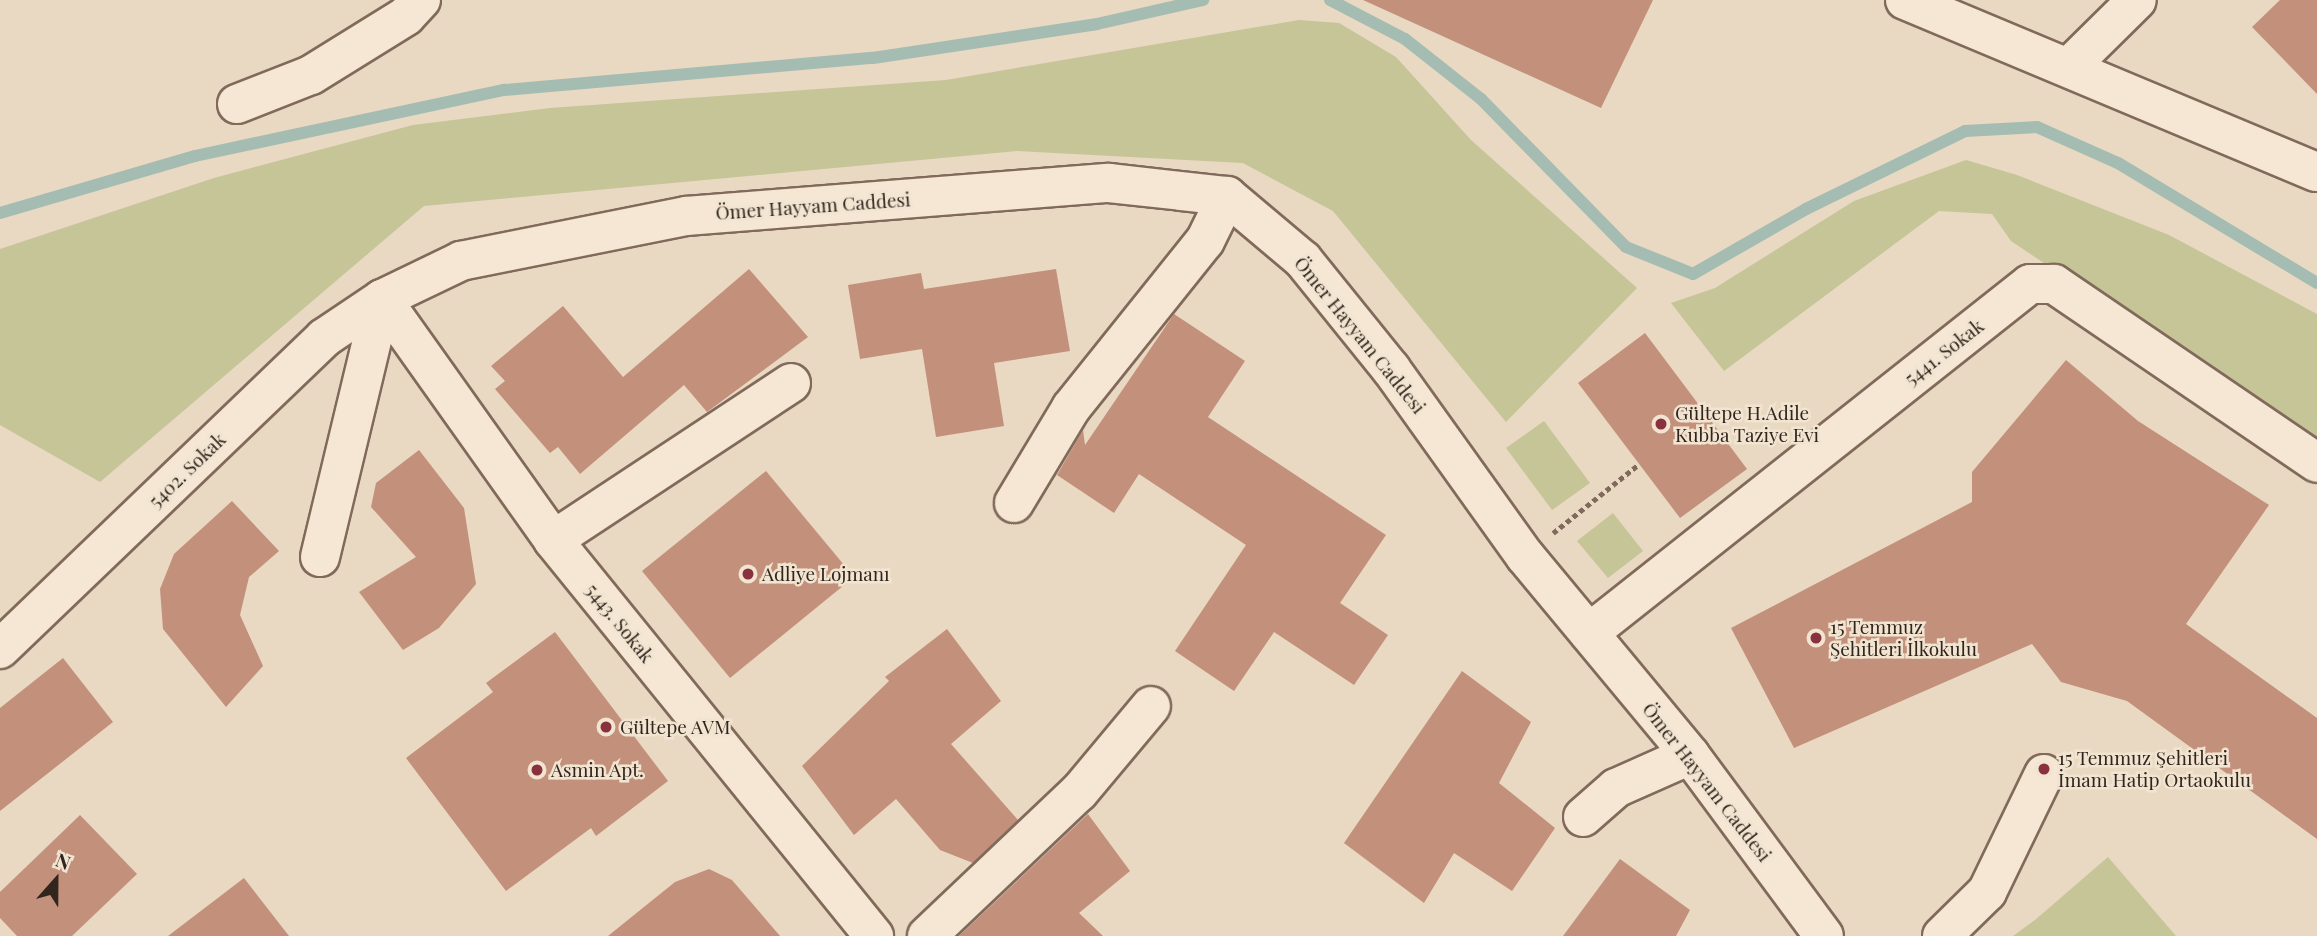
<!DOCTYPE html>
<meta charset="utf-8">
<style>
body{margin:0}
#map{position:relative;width:2317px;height:936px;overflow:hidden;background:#e9d8c2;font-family:"Playfair Display",serif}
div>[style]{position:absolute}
.green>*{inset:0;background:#c5c597}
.stream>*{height:12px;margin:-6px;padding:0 6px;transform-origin:6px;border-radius:6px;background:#a4bcb2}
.building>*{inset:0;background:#c3907b}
.path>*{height:4.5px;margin-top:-2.25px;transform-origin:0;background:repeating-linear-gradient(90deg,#816a5b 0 5px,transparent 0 8.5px)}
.roads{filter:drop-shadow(2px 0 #816a5b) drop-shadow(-2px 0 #816a5b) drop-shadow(0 2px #816a5b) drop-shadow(0 -2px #816a5b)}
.minor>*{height:38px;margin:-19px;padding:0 19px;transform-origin:19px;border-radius:19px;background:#f5e7d4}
.dots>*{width:19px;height:19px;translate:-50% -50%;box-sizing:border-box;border:4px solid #f1e4d0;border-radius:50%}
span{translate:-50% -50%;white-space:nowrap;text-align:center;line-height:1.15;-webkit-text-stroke:5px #f1e4d0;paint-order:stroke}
.street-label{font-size:19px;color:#32251e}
.poi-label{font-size:19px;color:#32251e}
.left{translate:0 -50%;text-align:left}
.north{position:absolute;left:21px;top:845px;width:70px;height:70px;-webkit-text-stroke:5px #f1e4d0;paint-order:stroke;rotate:21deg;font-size:19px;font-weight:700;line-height:28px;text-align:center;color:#32251e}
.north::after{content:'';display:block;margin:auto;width:24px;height:32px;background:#32251e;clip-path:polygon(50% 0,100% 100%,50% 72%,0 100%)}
</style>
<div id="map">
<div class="green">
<div style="clip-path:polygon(1299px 20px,1339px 23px,1396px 57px,1471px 140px,1637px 288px,1506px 422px,1333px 211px,1243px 163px,1017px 151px,424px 206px,100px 482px,0 425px,0 249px,214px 178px,413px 125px,550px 108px,946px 80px)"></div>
<div style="clip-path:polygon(1966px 160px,2017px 175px,2169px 235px,2317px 314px,2317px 446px,2011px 241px,1992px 214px,1939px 211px,1724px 371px,1671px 303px,1715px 288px,1854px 201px)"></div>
<div style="clip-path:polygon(1544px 421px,1590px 483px,1552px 510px,1506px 448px)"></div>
<div style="clip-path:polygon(1613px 513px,1643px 551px,1608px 578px,1577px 541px)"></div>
<div style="clip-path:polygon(2108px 857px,2176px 936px,2013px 936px,2035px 920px)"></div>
</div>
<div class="stream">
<div style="left:1330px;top:0;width:85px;rotate:27.5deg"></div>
<div style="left:1405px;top:39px;width:97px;rotate:38.3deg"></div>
<div style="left:1481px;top:99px;width:207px;rotate:45.6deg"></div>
<div style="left:1626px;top:247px;width:72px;rotate:21.9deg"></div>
<div style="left:1693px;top:274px;width:130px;rotate:-29.9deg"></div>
<div style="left:1806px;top:209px;width:177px;rotate:-26.1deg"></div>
<div style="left:1965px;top:131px;width:72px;rotate:-3.2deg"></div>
<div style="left:2037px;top:127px;width:89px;rotate:24deg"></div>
<div style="left:2118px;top:163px;width:232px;rotate:31.1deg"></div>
<div style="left:0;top:213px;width:203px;rotate:-16.3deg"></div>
<div style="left:195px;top:156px;width:316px;rotate:-12.1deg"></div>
<div style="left:504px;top:90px;width:370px;rotate:-5deg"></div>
<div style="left:873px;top:58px;width:227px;rotate:-8.6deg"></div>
<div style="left:1097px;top:24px;width:109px;rotate:-12.8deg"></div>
</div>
<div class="building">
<div style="clip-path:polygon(1363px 0,1653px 0,1601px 108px)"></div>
<div style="clip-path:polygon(2280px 0,2317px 0,2317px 94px,2252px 27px)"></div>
<div style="clip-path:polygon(749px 269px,808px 337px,707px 412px,684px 385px,580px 474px,558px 447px,550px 453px,495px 389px,505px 381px,491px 366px,563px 306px,623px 377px)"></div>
<div style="clip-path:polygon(1056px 269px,1070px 351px,994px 363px,1004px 426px,936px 437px,922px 349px,860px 359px,848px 285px,921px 273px,924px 289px)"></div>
<div style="clip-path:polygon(1174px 314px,1245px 361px,1208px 417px,1386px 535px,1340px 603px,1388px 635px,1354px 685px,1274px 632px,1234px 691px,1175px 651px,1246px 545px,1139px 474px,1114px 513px,1057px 475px,1083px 430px,1085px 445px)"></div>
<div style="clip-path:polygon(1645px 333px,1747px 469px,1680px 518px,1578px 383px)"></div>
<div style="clip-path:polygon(2066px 360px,2138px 421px,2269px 505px,2186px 624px,2317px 718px,2317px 839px,2127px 701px,2061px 682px,2032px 644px,1794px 748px,1731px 628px,1972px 502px,1972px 472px)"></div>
<div style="clip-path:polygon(419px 450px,464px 508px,476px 584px,439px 628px,403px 650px,359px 592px,416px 557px,371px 507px,376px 483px)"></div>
<div style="clip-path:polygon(766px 471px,854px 577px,730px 678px,642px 571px)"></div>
<div style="clip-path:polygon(232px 501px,279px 551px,249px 577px,240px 615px,263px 666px,226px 707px,163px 629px,160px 589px,174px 554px)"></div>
<div style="clip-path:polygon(947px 629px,1001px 701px,951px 744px,1018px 820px,973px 863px,940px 850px,896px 799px,854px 835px,802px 766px,889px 681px,885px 677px)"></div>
<div style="clip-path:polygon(555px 632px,668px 781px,596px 836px,591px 828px,506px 891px,406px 758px,493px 692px,486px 683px)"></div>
<div style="clip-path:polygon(63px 658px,113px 722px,0 811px,0 708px)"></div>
<div style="clip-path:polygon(1462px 671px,1531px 722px,1499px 783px,1555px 828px,1512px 891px,1454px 853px,1424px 903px,1344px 843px)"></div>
<div style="clip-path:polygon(1088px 814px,1130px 871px,1079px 913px,1103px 936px,959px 936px)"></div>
<div style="clip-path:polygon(80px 815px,137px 874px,72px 936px,17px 936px,0 918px,0 892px)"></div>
<div style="clip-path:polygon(1620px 859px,1690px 910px,1676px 936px,1563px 936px)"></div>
<div style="clip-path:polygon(709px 869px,732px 880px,780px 936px,608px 936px,675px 882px)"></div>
<div style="clip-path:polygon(244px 878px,289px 936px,168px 936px)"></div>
</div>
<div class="path">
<div style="left:1553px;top:533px;width:109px;rotate:-38.7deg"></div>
</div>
<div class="roads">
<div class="minor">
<div style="left:1905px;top:0;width:446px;rotate:22.7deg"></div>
<div style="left:2069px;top:67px;width:95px;rotate:-44.6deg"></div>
<div style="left:237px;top:104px;width:79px;rotate:-21.4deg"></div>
<div style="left:311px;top:75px;width:112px;rotate:-31.8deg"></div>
<div style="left:406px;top:16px;width:22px;rotate:-47deg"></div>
<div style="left:382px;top:299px;width:296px;rotate:54.6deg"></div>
<div style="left:553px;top:540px;width:510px;rotate:50.97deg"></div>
<div style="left:1014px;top:503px;width:111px;rotate:-59deg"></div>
<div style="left:1071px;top:408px;width:214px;rotate:-51.3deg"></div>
<div style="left:1205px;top:241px;width:50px;rotate:-63.9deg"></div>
<div style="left:553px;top:540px;width:285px;rotate:-33.4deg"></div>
<div style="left:320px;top:557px;width:265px;rotate:-76.5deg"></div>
<div style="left:1589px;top:633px;width:562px;rotate:-38.36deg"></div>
<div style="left:2030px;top:284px;width:24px"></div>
<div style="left:2054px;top:284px;width:318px;rotate:34.2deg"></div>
<div style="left:0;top:649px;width:449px;rotate:-43.8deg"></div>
<div style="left:324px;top:338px;width:70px;rotate:-33.9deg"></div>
<div style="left:382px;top:299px;width:88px;rotate:-25.7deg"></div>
<div style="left:461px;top:261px;width:229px;rotate:-11.3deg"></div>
<div style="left:686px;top:216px;width:424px;rotate:-4.5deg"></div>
<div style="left:1109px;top:183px;width:119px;rotate:6.3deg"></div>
<div style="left:1227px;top:196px;width:99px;rotate:40.1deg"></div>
<div style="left:1303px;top:260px;width:140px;rotate:51.1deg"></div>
<div style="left:1391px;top:369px;width:230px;rotate:54.4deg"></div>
<div style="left:1525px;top:556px;width:259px;rotate:50.3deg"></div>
<div style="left:1690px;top:755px;width:225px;rotate:53.5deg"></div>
<div style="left:1583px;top:817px;width:44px;rotate:-41.3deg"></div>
<div style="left:1616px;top:788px;width:81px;rotate:-24deg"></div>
<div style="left:927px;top:936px;width:209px;rotate:-43.5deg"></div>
<div style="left:1079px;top:792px;width:112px;rotate:-50.1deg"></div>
<div style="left:1942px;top:936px;width:63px;rotate:-44.4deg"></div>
<div style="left:1987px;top:892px;width:131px;rotate:-64.2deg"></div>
</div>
</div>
<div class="dots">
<div style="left:1661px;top:424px;background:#89313c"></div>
<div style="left:748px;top:574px;background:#89313c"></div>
<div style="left:1816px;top:638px;background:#89313c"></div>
<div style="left:606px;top:727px;background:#89313c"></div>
<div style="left:2044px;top:769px;background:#89313c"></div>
<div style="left:537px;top:770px;background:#89313c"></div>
</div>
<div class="street-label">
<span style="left:813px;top:206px;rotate:-4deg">Ömer Hayyam Caddesi</span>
<span style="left:1360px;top:335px;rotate:51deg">Ömer Hayyam Caddesi</span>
<span style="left:1944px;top:352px;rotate:-38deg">5441. Sokak</span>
<span style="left:187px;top:470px;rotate:-44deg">5402. Sokak</span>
<span style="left:620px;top:623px;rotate:51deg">5443. Sokak</span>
<span style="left:1707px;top:782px;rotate:52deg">Ömer Hayyam Caddesi</span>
</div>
<div class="poi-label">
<span class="left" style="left:1675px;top:424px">Gültepe H.Adile<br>Kubba Taziye Evi</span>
<span class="left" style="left:762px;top:574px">Adliye Lojmanı</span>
<span class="left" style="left:1830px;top:638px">15 Temmuz<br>Şehitleri İlkokulu</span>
<span class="left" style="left:620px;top:727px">Gültepe AVM</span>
<span class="left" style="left:2058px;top:769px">15 Temmuz Şehitleri<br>İmam Hatip Ortaokulu</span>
<span class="left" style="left:551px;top:770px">Asmin Apt.</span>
</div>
<div class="north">N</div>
</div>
